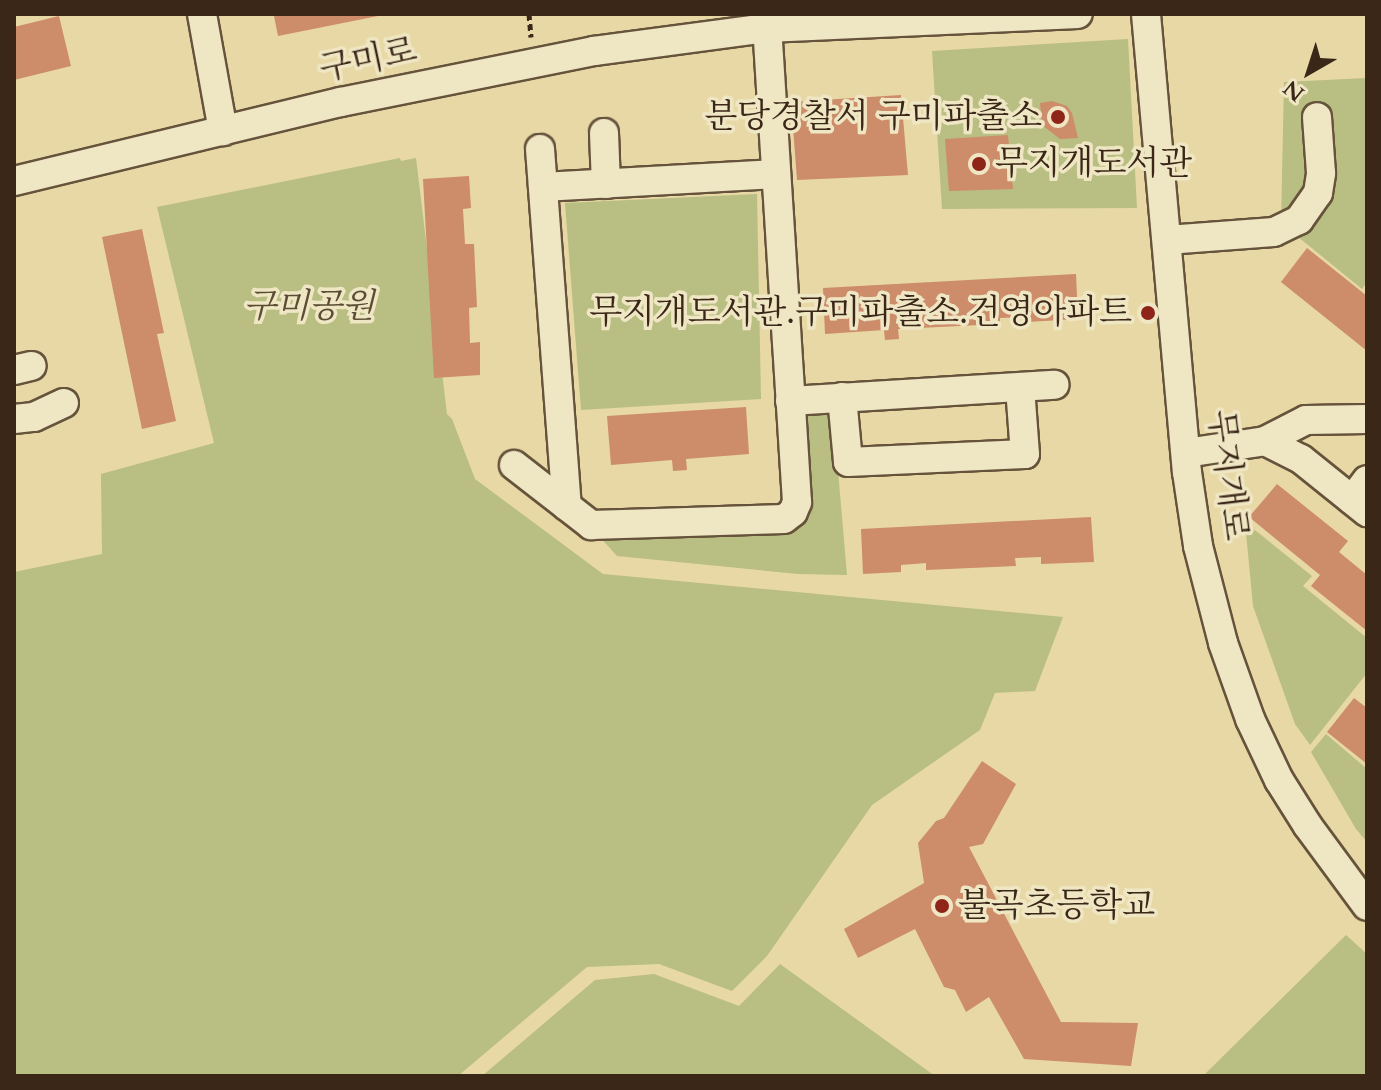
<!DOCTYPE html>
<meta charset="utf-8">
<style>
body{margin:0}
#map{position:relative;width:1381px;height:1090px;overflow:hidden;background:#e7d8a5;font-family:Cardo,"Noto Serif KR",serif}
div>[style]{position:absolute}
.green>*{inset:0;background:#b9be83}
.building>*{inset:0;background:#cd8c6a}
.path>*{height:5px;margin-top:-2.5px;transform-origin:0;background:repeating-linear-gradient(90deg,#3b2718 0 6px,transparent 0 10px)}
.roads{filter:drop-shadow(2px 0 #66533b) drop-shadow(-2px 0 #66533b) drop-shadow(0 2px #66533b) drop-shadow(0 -2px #66533b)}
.minor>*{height:28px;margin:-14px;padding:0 14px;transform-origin:14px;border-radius:14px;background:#efe6c4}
.dots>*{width:22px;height:22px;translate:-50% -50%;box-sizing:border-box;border:4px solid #efe6c4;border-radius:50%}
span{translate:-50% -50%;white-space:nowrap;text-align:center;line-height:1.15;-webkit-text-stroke:7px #efe6c4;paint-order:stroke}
.street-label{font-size:34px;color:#3b2718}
.poi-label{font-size:34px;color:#3b2718}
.right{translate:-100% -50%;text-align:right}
.left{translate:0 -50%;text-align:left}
.park-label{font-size:34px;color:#5a4d33;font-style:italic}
.frame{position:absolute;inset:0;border:16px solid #3b2718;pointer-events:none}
.north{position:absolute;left:1269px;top:32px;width:80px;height:80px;-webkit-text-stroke:6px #efe6c4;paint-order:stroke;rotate:219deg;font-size:22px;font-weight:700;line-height:32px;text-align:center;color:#3b2718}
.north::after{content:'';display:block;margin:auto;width:28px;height:36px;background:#3b2718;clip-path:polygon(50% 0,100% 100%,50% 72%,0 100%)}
</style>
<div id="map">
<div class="green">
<div style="clip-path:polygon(1128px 39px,1137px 208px,942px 209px,932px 51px)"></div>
<div style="clip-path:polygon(1367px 78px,1367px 282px,1362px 289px,1281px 223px,1284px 82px)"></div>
<div style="clip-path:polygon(400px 158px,401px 161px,416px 158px,447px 414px,452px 419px,475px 479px,603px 574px,1063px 617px,1035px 691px,995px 693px,980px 730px,872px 805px,767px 956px,732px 991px,659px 964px,587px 967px,458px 1076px,14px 1076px,14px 572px,102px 554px,101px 474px,214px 443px,157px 207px)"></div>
<div style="clip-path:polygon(757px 194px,761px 399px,581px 410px,565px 203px)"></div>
<div style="clip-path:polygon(833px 412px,847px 575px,798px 574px,617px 556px,599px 536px,791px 533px,807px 509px,805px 415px)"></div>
<div style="clip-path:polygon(1245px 522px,1312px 576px,1303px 586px,1367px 638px,1367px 673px,1310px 745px,1295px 724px,1253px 606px)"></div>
<div style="clip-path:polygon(1326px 734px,1367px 769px,1367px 842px,1356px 829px,1311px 752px)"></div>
<div style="clip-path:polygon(1346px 935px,1367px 954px,1367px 1076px,1203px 1076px)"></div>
<div style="clip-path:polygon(780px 964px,935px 1076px,482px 1076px,595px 980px,654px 974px,739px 1006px)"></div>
</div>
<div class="building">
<div style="clip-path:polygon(283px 14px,383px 14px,383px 15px,278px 36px,274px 16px)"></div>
<div style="clip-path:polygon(59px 16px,71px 66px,14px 80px,14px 27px)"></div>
<div style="clip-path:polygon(901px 95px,908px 175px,797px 180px,791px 102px)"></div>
<div style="clip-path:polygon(1052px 101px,1067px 106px,1072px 113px,1078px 138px,1060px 139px,1042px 125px,1040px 103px)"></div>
<div style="clip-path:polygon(1008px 135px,1013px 189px,949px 191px,945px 139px)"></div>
<div style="clip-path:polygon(469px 176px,471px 208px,463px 209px,465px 244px,474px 244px,477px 307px,469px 308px,470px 343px,480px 342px,480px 375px,434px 378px,423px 179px)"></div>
<div style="clip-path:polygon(142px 229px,164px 333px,157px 334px,176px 421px,142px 429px,102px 237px)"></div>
<div style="clip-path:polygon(1307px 248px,1367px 296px,1367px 351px,1281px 282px)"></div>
<div style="clip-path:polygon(1076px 274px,1078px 319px,1027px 322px,1027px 317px,1000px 318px,1000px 324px,898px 329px,899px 339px,885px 340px,884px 330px,825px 334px,823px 288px)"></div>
<div style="clip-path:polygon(746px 407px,749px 454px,686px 459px,687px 470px,673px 471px,672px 460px,611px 465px,607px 416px)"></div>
<div style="clip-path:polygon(1277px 484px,1348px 541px,1339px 552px,1367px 575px,1367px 631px,1311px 586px,1320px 575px,1249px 517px)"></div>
<div style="clip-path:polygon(1091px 517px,1094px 562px,1041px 564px,1041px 557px,1015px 558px,1016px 566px,926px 570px,926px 563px,901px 565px,901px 572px,863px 574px,861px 529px)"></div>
<div style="clip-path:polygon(1354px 698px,1367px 708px,1367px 764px,1327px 732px)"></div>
<div style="clip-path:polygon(982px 761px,1016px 784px,983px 844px,969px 847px,1061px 1022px,1138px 1023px,1131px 1066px,1024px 1059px,989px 997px,966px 1012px,955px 990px,944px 987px,915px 929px,858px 958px,844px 929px,924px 883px,918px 843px,936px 821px,944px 818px)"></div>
</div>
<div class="path">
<div style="left:529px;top:14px;width:23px;rotate:85deg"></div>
</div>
<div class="roads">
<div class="minor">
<div style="left:202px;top:14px;width:119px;rotate:79.8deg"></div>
<div style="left:1146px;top:14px;width:460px;rotate:84.9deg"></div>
<div style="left:1187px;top:472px;width:75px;rotate:81.5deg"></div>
<div style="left:1198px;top:546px;width:100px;rotate:75.5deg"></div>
<div style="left:1223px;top:643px;width:81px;rotate:70.4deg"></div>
<div style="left:1250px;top:719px;width:68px;rotate:64.6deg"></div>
<div style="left:1279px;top:780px;width:54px;rotate:57.8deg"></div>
<div style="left:1308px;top:826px;width:99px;rotate:53.6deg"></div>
<div style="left:604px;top:133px;width:51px;rotate:87.8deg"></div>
<div style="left:540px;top:149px;width:358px;rotate:85.7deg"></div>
<div style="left:14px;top:181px;width:336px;rotate:-13.6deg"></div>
<div style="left:341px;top:102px;width:258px;rotate:-11.4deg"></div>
<div style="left:594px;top:51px;width:175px;rotate:-7.6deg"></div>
<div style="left:767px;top:28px;width:311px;rotate:-2.6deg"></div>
<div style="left:543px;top:187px;width:233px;rotate:-3.2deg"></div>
<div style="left:1167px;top:240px;width:107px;rotate:-4.3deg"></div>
<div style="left:1274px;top:232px;width:28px;rotate:-26deg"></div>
<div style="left:1299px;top:220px;width:33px;rotate:-55deg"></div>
<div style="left:1318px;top:193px;width:20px;rotate:-81deg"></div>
<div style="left:1321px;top:173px;width:56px;rotate:-94.1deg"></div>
<div style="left:14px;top:370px;width:18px;rotate:-13deg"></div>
<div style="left:842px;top:397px;width:65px;rotate:84.7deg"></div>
<div style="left:848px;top:462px;width:177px;rotate:-2.6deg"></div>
<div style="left:1025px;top:454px;width:67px;rotate:-94.3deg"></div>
<div style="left:790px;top:401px;width:265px;rotate:-3.5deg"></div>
<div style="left:14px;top:419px;width:20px;rotate:-6deg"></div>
<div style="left:34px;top:417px;width:33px;rotate:-25deg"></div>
<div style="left:1265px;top:441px;width:46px;rotate:-27.1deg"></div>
<div style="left:1306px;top:420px;width:61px;rotate:-0.9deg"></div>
<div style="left:1186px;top:453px;width:80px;rotate:-8.6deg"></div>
<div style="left:1265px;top:441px;width:40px;rotate:26.6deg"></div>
<div style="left:1301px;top:459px;width:85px;rotate:38.8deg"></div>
<div style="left:514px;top:465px;width:98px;rotate:37.9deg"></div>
<div style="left:591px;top:525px;width:193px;rotate:-1.8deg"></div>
<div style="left:784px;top:519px;width:11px;rotate:-38deg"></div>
<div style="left:793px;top:512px;width:11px;rotate:-68deg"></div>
<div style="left:797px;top:502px;width:475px;rotate:-93.6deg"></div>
<div style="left:1352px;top:500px;width:25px;rotate:-53deg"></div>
</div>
</div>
<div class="dots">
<div style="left:1058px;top:117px;background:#8f2418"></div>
<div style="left:979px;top:164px;background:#8f2418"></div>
<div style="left:1148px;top:313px;background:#8f2418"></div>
<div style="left:942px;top:906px;background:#8f2418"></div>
</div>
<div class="street-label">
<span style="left:368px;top:60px;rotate:-12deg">구미로</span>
<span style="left:1228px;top:475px;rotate:83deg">무지개로</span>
</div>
<div class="poi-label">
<span class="right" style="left:1042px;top:117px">분당경찰서 구미파출소</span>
<span class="left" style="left:995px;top:164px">무지개도서관</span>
<span class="right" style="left:1132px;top:313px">무지개도서관.구미파출소.건영아파트</span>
<span class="left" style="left:958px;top:906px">불곡초등학교</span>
</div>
<div class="park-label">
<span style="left:309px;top:307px">구미공원</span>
</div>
<div class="frame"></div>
<div class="north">N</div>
</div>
